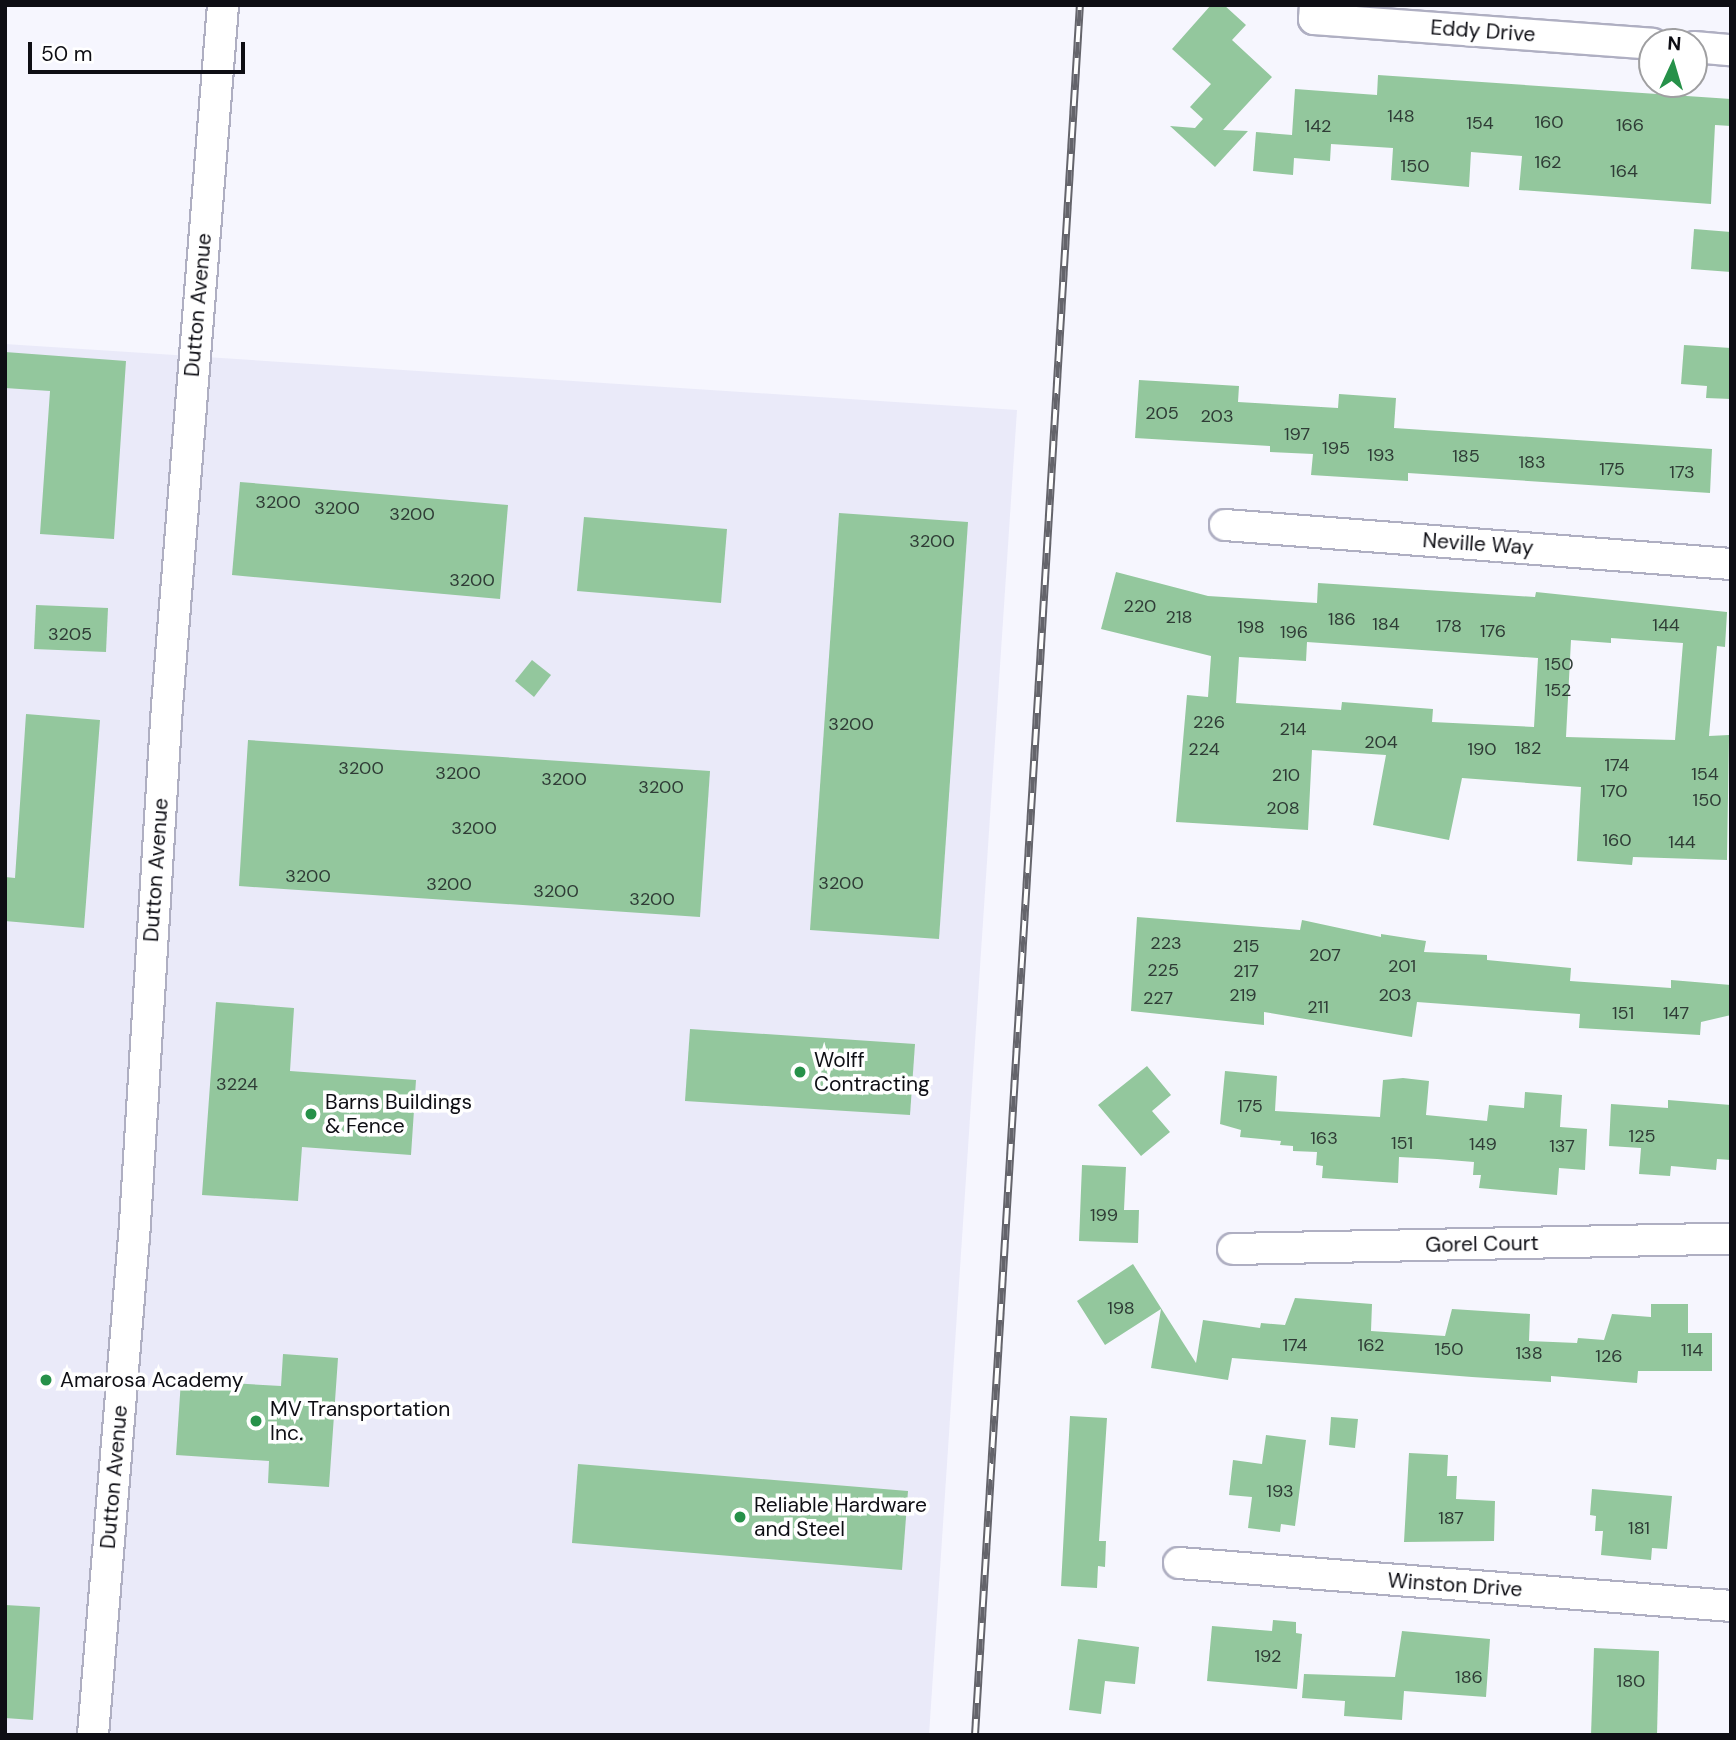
<!DOCTYPE html>
<style>
body{margin:0}
#map{position:relative;width:1736px;height:1740px;overflow:hidden;background:#f6f6fe;font-family:"DM Sans",sans-serif}
div>[style]{position:absolute}
.built>*{inset:0;background:#eaeaf9}
.building>*{inset:0;background:#93c79d}
.roads{filter:drop-shadow(2px 0 #afafc2) drop-shadow(-2px 0 #afafc2) drop-shadow(0 2px #afafc2) drop-shadow(0 -2px #afafc2)}
.minor>*{height:30px;margin:-15px;padding:0 15px;transform-origin:15px;border-radius:15px;background:#fff}
.rail>*{height:8px;margin-top:-4px;transform-origin:0;background:repeating-linear-gradient(90deg,#fff 0 16px,#64646b 0 32px);box-sizing:border-box;border-block:2px solid #64646b}
.dots>*{width:19px;height:19px;translate:-50% -50%;box-sizing:border-box;border:4px solid #fff;border-radius:50%}
span{translate:-50% -50%;white-space:nowrap;text-align:center;line-height:1.15;-webkit-text-stroke:7px #fff;paint-order:stroke}
.number-label{font-size:18px;color:#2f3c36}
.number-label span{-webkit-text-stroke-width:0}
.street-label{font-size:21px;color:#0e0e14}
.poi-label{font-size:21px;color:#0e0e14}
.left{translate:0 -50%;text-align:left}
.frame{position:absolute;inset:0;border:7px solid #0e0e14;pointer-events:none}
.north{position:absolute;left:1638px;top:28px;width:70px;height:70px;box-sizing:border-box;background:#fff;border:2px solid #9f9fa1;border-radius:50%;rotate:4deg;font-size:19px;font-weight:700;line-height:28px;text-align:center;color:#0e0e14}
.north::after{content:'';display:block;margin:auto;width:24px;height:32px;background:#269149;clip-path:polygon(50% 0,100% 100%,50% 72%,0 100%)}
.scale{position:absolute;left:28px;top:42px;width:217px;height:32px;box-sizing:border-box;border:4px solid #0e0e14;border-top:0;padding-left:9px;font-size:21px;line-height:24px;white-space:nowrap;color:#0e0e14;-webkit-text-stroke:5px #fff;paint-order:stroke}
</style>
<div id="map">
<div class="built">
<div style="clip-path:polygon(5px 344px,1017px 410px,929px 1735px,5px 1735px)"></div>
</div>
<div class="building">
<div style="clip-path:polygon(1211px 5px,1224px 5px,1246px 25px,1232px 40px,1272px 77px,1223px 130px,1248px 131px,1215px 167px,1170px 126px,1195px 128px,1203px 119px,1190px 107px,1211px 84px,1172px 49px)"></div>
<div style="clip-path:polygon(1378px 75px,1731px 99px,1731px 126px,1715px 125px,1711px 204px,1519px 190px,1522px 156px,1471px 152px,1469px 187px,1391px 180px,1393px 148px,1331px 144px,1330px 161px,1294px 158px,1293px 175px,1253px 171px,1256px 132px,1292px 135px,1295px 89px,1377px 95px)"></div>
<div style="clip-path:polygon(1694px 229px,1731px 232px,1731px 272px,1691px 269px)"></div>
<div style="clip-path:polygon(1684px 345px,1731px 348px,1731px 399px,1706px 398px,1707px 386px,1681px 384px)"></div>
<div style="clip-path:polygon(5px 352px,126px 361px,114px 539px,40px 534px,50px 391px,5px 388px)"></div>
<div style="clip-path:polygon(1139px 380px,1239px 386px,1238px 402px,1338px 408px,1339px 394px,1396px 398px,1394px 428px,1712px 449px,1710px 493px,1408px 473px,1408px 481px,1311px 475px,1313px 454px,1270px 452px,1270px 446px,1135px 438px)"></div>
<div style="clip-path:polygon(240px 482px,508px 505px,500px 599px,232px 575px)"></div>
<div style="clip-path:polygon(839px 513px,968px 522px,939px 939px,810px 930px)"></div>
<div style="clip-path:polygon(584px 517px,727px 529px,721px 603px,577px 591px)"></div>
<div style="clip-path:polygon(evenodd,1116px 572px,1208px 596px,1317px 603px,1318px 583px,1535px 597px,1536px 592px,1727px 612px,1725px 647px,1717px 646px,1709px 736px,1729px 735px,1727px 860px,1633px 857px,1632px 865px,1577px 861px,1581px 787px,1462px 778px,1449px 840px,1373px 825px,1386px 755px,1312px 750px,1308px 830px,1176px 822px,1187px 695px,1208px 697px,1211px 656px,1101px 629px,1116px 572px,1611px 638px,1683px 643px,1675px 740px,1566px 737px,1571px 640px,1611px 643px,1611px 638px,1116px 572px,1307px 642px,1538px 658px,1534px 727px,1432px 722px,1433px 709px,1342px 702px,1341px 710px,1236px 703px,1239px 657px,1306px 661px,1307px 642px)"></div>
<div style="clip-path:polygon(36px 605px,108px 608px,106px 652px,34px 649px)"></div>
<div style="clip-path:polygon(532px 660px,551px 675px,534px 697px,515px 681px)"></div>
<div style="clip-path:polygon(26px 714px,100px 720px,84px 928px,5px 921px,5px 877px,15px 878px)"></div>
<div style="clip-path:polygon(248px 740px,710px 771px,700px 917px,239px 886px)"></div>
<div style="clip-path:polygon(1137px 917px,1300px 930px,1302px 920px,1381px 937px,1381px 934px,1426px 941px,1424px 952px,1487px 955px,1487px 960px,1571px 968px,1570px 981px,1671px 988px,1671px 980px,1731px 985px,1731px 1015px,1701px 1022px,1700px 1035px,1579px 1028px,1580px 1014px,1417px 1002px,1412px 1037px,1264px 1012px,1264px 1025px,1131px 1011px)"></div>
<div style="clip-path:polygon(216px 1002px,294px 1008px,290px 1071px,416px 1080px,411px 1155px,302px 1147px,298px 1201px,202px 1195px)"></div>
<div style="clip-path:polygon(690px 1029px,915px 1044px,910px 1115px,685px 1101px)"></div>
<div style="clip-path:polygon(1147px 1066px,1171px 1095px,1152px 1111px,1170px 1132px,1141px 1156px,1098px 1105px)"></div>
<div style="clip-path:polygon(1225px 1071px,1277px 1076px,1275px 1111px,1380px 1117px,1383px 1080px,1403px 1078px,1429px 1081px,1426px 1115px,1487px 1121px,1489px 1105px,1524px 1108px,1525px 1092px,1562px 1095px,1560px 1127px,1587px 1129px,1585px 1170px,1559px 1168px,1557px 1195px,1479px 1188px,1481px 1175px,1473px 1175px,1474px 1162px,1437px 1159px,1399px 1157px,1398px 1183px,1322px 1178px,1323px 1166px,1316px 1165px,1317px 1152px,1293px 1151px,1293px 1146px,1280px 1145px,1281px 1141px,1240px 1137px,1241px 1130px,1220px 1124px)"></div>
<div style="clip-path:polygon(1668px 1100px,1731px 1105px,1731px 1160px,1717px 1159px,1716px 1170px,1671px 1166px,1670px 1176px,1639px 1174px,1641px 1148px,1609px 1146px,1611px 1104px,1668px 1108px)"></div>
<div style="clip-path:polygon(1082px 1165px,1126px 1167px,1124px 1210px,1139px 1210px,1138px 1243px,1079px 1241px)"></div>
<div style="clip-path:polygon(1133px 1264px,1196px 1363px,1203px 1320px,1260px 1328px,1261px 1323px,1285px 1325px,1295px 1298px,1372px 1304px,1371px 1331px,1445px 1336px,1452px 1309px,1530px 1314px,1529px 1341px,1577px 1343px,1578px 1338px,1604px 1340px,1612px 1314px,1651px 1317px,1651px 1304px,1688px 1304px,1688px 1333px,1712px 1333px,1712px 1371px,1638px 1371px,1637px 1383px,1551px 1376px,1551px 1382px,1472px 1377px,1232px 1358px,1228px 1380px,1151px 1368px,1161px 1309px,1105px 1345px,1077px 1301px)"></div>
<div style="clip-path:polygon(283px 1354px,338px 1358px,329px 1487px,268px 1483px,269px 1461px,176px 1455px,181px 1380px,281px 1386px)"></div>
<div style="clip-path:polygon(1070px 1416px,1107px 1418px,1099px 1541px,1106px 1541px,1105px 1567px,1098px 1566px,1097px 1588px,1061px 1586px)"></div>
<div style="clip-path:polygon(1331px 1417px,1358px 1419px,1355px 1448px,1329px 1445px)"></div>
<div style="clip-path:polygon(1266px 1435px,1306px 1440px,1295px 1526px,1281px 1524px,1280px 1532px,1248px 1528px,1252px 1497px,1229px 1495px,1233px 1460px,1262px 1464px)"></div>
<div style="clip-path:polygon(1409px 1453px,1448px 1455px,1447px 1476px,1457px 1476px,1456px 1499px,1495px 1501px,1494px 1541px,1404px 1542px)"></div>
<div style="clip-path:polygon(578px 1464px,908px 1491px,902px 1570px,572px 1543px)"></div>
<div style="clip-path:polygon(1592px 1489px,1672px 1496px,1667px 1549px,1652px 1548px,1651px 1560px,1601px 1555px,1603px 1531px,1595px 1531px,1596px 1516px,1590px 1515px)"></div>
<div style="clip-path:polygon(5px 1605px,40px 1607px,33px 1720px,5px 1718px)"></div>
<div style="clip-path:polygon(1273px 1620px,1296px 1622px,1296px 1633px,1302px 1634px,1297px 1689px,1207px 1681px,1212px 1626px,1272px 1631px)"></div>
<div style="clip-path:polygon(1402px 1631px,1490px 1639px,1486px 1697px,1404px 1691px,1402px 1720px,1344px 1716px,1345px 1701px,1302px 1698px,1304px 1674px,1395px 1677px)"></div>
<div style="clip-path:polygon(1078px 1639px,1139px 1647px,1135px 1684px,1105px 1681px,1101px 1714px,1069px 1710px)"></div>
<div style="clip-path:polygon(1594px 1648px,1659px 1651px,1657px 1735px,1591px 1735px)"></div>
</div>
<div class="roads">
<div class="minor">
<div style="left:1315px;top:5px;width:14px;rotate:94deg"></div>
<div style="left:1314px;top:19px;width:339px;rotate:4.2deg"></div>
<div style="left:1694px;top:47px;width:37px;rotate:5deg"></div>
<div style="left:1225px;top:525px;width:508px;rotate:4.41deg"></div>
<div style="left:1233px;top:1249px;width:498px;rotate:-1.2deg"></div>
<div style="left:1179px;top:1563px;width:554px;rotate:4.45deg"></div>
<div style="left:93px;top:1735px;width:498px;rotate:-85.3deg"></div>
<div style="left:134px;top:1239px;width:534px;rotate:-86.46deg"></div>
<div style="left:167px;top:706px;width:703px;rotate:-85.43deg"></div>
</div>
</div>
<div class="rail">
<div style="left:975px;top:1735px;width:1733px;rotate:-86.53deg"></div>
</div>
<div class="dots">
<div style="left:800px;top:1072px;background:#269149"></div>
<div style="left:311px;top:1114px;background:#269149"></div>
<div style="left:46px;top:1380px;background:#269149"></div>
<div style="left:256px;top:1421px;background:#269149"></div>
<div style="left:740px;top:1517px;background:#269149"></div>
</div>
<div class="number-label">
<span style="left:1401px;top:116px">148</span>
<span style="left:1549px;top:122px">160</span>
<span style="left:1480px;top:123px">154</span>
<span style="left:1630px;top:125px">166</span>
<span style="left:1318px;top:126px">142</span>
<span style="left:1548px;top:162px">162</span>
<span style="left:1415px;top:166px">150</span>
<span style="left:1624px;top:171px">164</span>
<span style="left:1162px;top:413px">205</span>
<span style="left:1217px;top:416px">203</span>
<span style="left:1297px;top:434px">197</span>
<span style="left:1336px;top:448px">195</span>
<span style="left:1381px;top:455px">193</span>
<span style="left:1466px;top:456px">185</span>
<span style="left:1532px;top:462px">183</span>
<span style="left:1612px;top:469px">175</span>
<span style="left:1682px;top:472px">173</span>
<span style="left:278px;top:502px">3200</span>
<span style="left:337px;top:508px">3200</span>
<span style="left:412px;top:514px">3200</span>
<span style="left:932px;top:541px">3200</span>
<span style="left:472px;top:580px">3200</span>
<span style="left:1140px;top:606px">220</span>
<span style="left:1179px;top:617px">218</span>
<span style="left:1342px;top:619px">186</span>
<span style="left:1386px;top:624px">184</span>
<span style="left:1666px;top:625px">144</span>
<span style="left:1449px;top:626px">178</span>
<span style="left:1251px;top:627px">198</span>
<span style="left:1493px;top:631px">176</span>
<span style="left:1294px;top:632px">196</span>
<span style="left:70px;top:634px">3205</span>
<span style="left:1559px;top:664px">150</span>
<span style="left:1558px;top:690px">152</span>
<span style="left:1209px;top:722px">226</span>
<span style="left:851px;top:724px">3200</span>
<span style="left:1293px;top:729px">214</span>
<span style="left:1381px;top:742px">204</span>
<span style="left:1528px;top:748px">182</span>
<span style="left:1204px;top:749px">224</span>
<span style="left:1482px;top:749px">190</span>
<span style="left:1617px;top:765px">174</span>
<span style="left:361px;top:768px">3200</span>
<span style="left:458px;top:773px">3200</span>
<span style="left:1705px;top:774px">154</span>
<span style="left:1286px;top:775px">210</span>
<span style="left:564px;top:779px">3200</span>
<span style="left:661px;top:787px">3200</span>
<span style="left:1614px;top:791px">170</span>
<span style="left:1707px;top:800px">150</span>
<span style="left:1283px;top:808px">208</span>
<span style="left:474px;top:828px">3200</span>
<span style="left:1617px;top:840px">160</span>
<span style="left:1682px;top:842px">144</span>
<span style="left:308px;top:876px">3200</span>
<span style="left:841px;top:883px">3200</span>
<span style="left:449px;top:884px">3200</span>
<span style="left:556px;top:891px">3200</span>
<span style="left:652px;top:899px">3200</span>
<span style="left:1166px;top:943px">223</span>
<span style="left:1246px;top:946px">215</span>
<span style="left:1325px;top:955px">207</span>
<span style="left:1402px;top:966px">201</span>
<span style="left:1163px;top:970px">225</span>
<span style="left:1246px;top:971px">217</span>
<span style="left:1243px;top:995px">219</span>
<span style="left:1395px;top:995px">203</span>
<span style="left:1158px;top:998px">227</span>
<span style="left:1318px;top:1007px">211</span>
<span style="left:1623px;top:1013px">151</span>
<span style="left:1676px;top:1013px">147</span>
<span style="left:237px;top:1084px">3224</span>
<span style="left:1250px;top:1106px">175</span>
<span style="left:1642px;top:1136px">125</span>
<span style="left:1324px;top:1138px">163</span>
<span style="left:1402px;top:1143px">151</span>
<span style="left:1483px;top:1144px">149</span>
<span style="left:1562px;top:1146px">137</span>
<span style="left:1104px;top:1215px">199</span>
<span style="left:1121px;top:1308px">198</span>
<span style="left:1295px;top:1345px">174</span>
<span style="left:1371px;top:1345px">162</span>
<span style="left:1449px;top:1349px">150</span>
<span style="left:1692px;top:1350px">114</span>
<span style="left:1529px;top:1353px">138</span>
<span style="left:1609px;top:1356px">126</span>
<span style="left:1280px;top:1491px">193</span>
<span style="left:1451px;top:1518px">187</span>
<span style="left:1639px;top:1528px">181</span>
<span style="left:1268px;top:1656px">192</span>
<span style="left:1469px;top:1677px">186</span>
<span style="left:1631px;top:1681px">180</span>
</div>
<div class="street-label">
<span style="left:1483px;top:31px;rotate:4deg">Eddy Drive</span>
<span style="left:198px;top:305px;rotate:-85deg">Dutton Avenue</span>
<span style="left:1478px;top:544px;rotate:4deg">Neville Way</span>
<span style="left:156px;top:870px;rotate:-86deg">Dutton Avenue</span>
<span style="left:1482px;top:1244px;rotate:-1deg">Gorel Court</span>
<span style="left:114px;top:1477px;rotate:-85deg">Dutton Avenue</span>
<span style="left:1455px;top:1585px;rotate:4deg">Winston Drive</span>
</div>
<div class="poi-label">
<span class="left" style="left:814px;top:1072px">Wolff<br>Contracting</span>
<span class="left" style="left:325px;top:1114px">Barns Buildings<br>&amp; Fence</span>
<span class="left" style="left:60px;top:1380px">Amarosa Academy</span>
<span class="left" style="left:270px;top:1421px">MV Transportation<br>Inc.</span>
<span class="left" style="left:754px;top:1517px">Reliable Hardware<br>and Steel</span>
</div>
<div class="frame"></div>
<div class="north">N</div>
<div class="scale">50 m</div>
</div>
